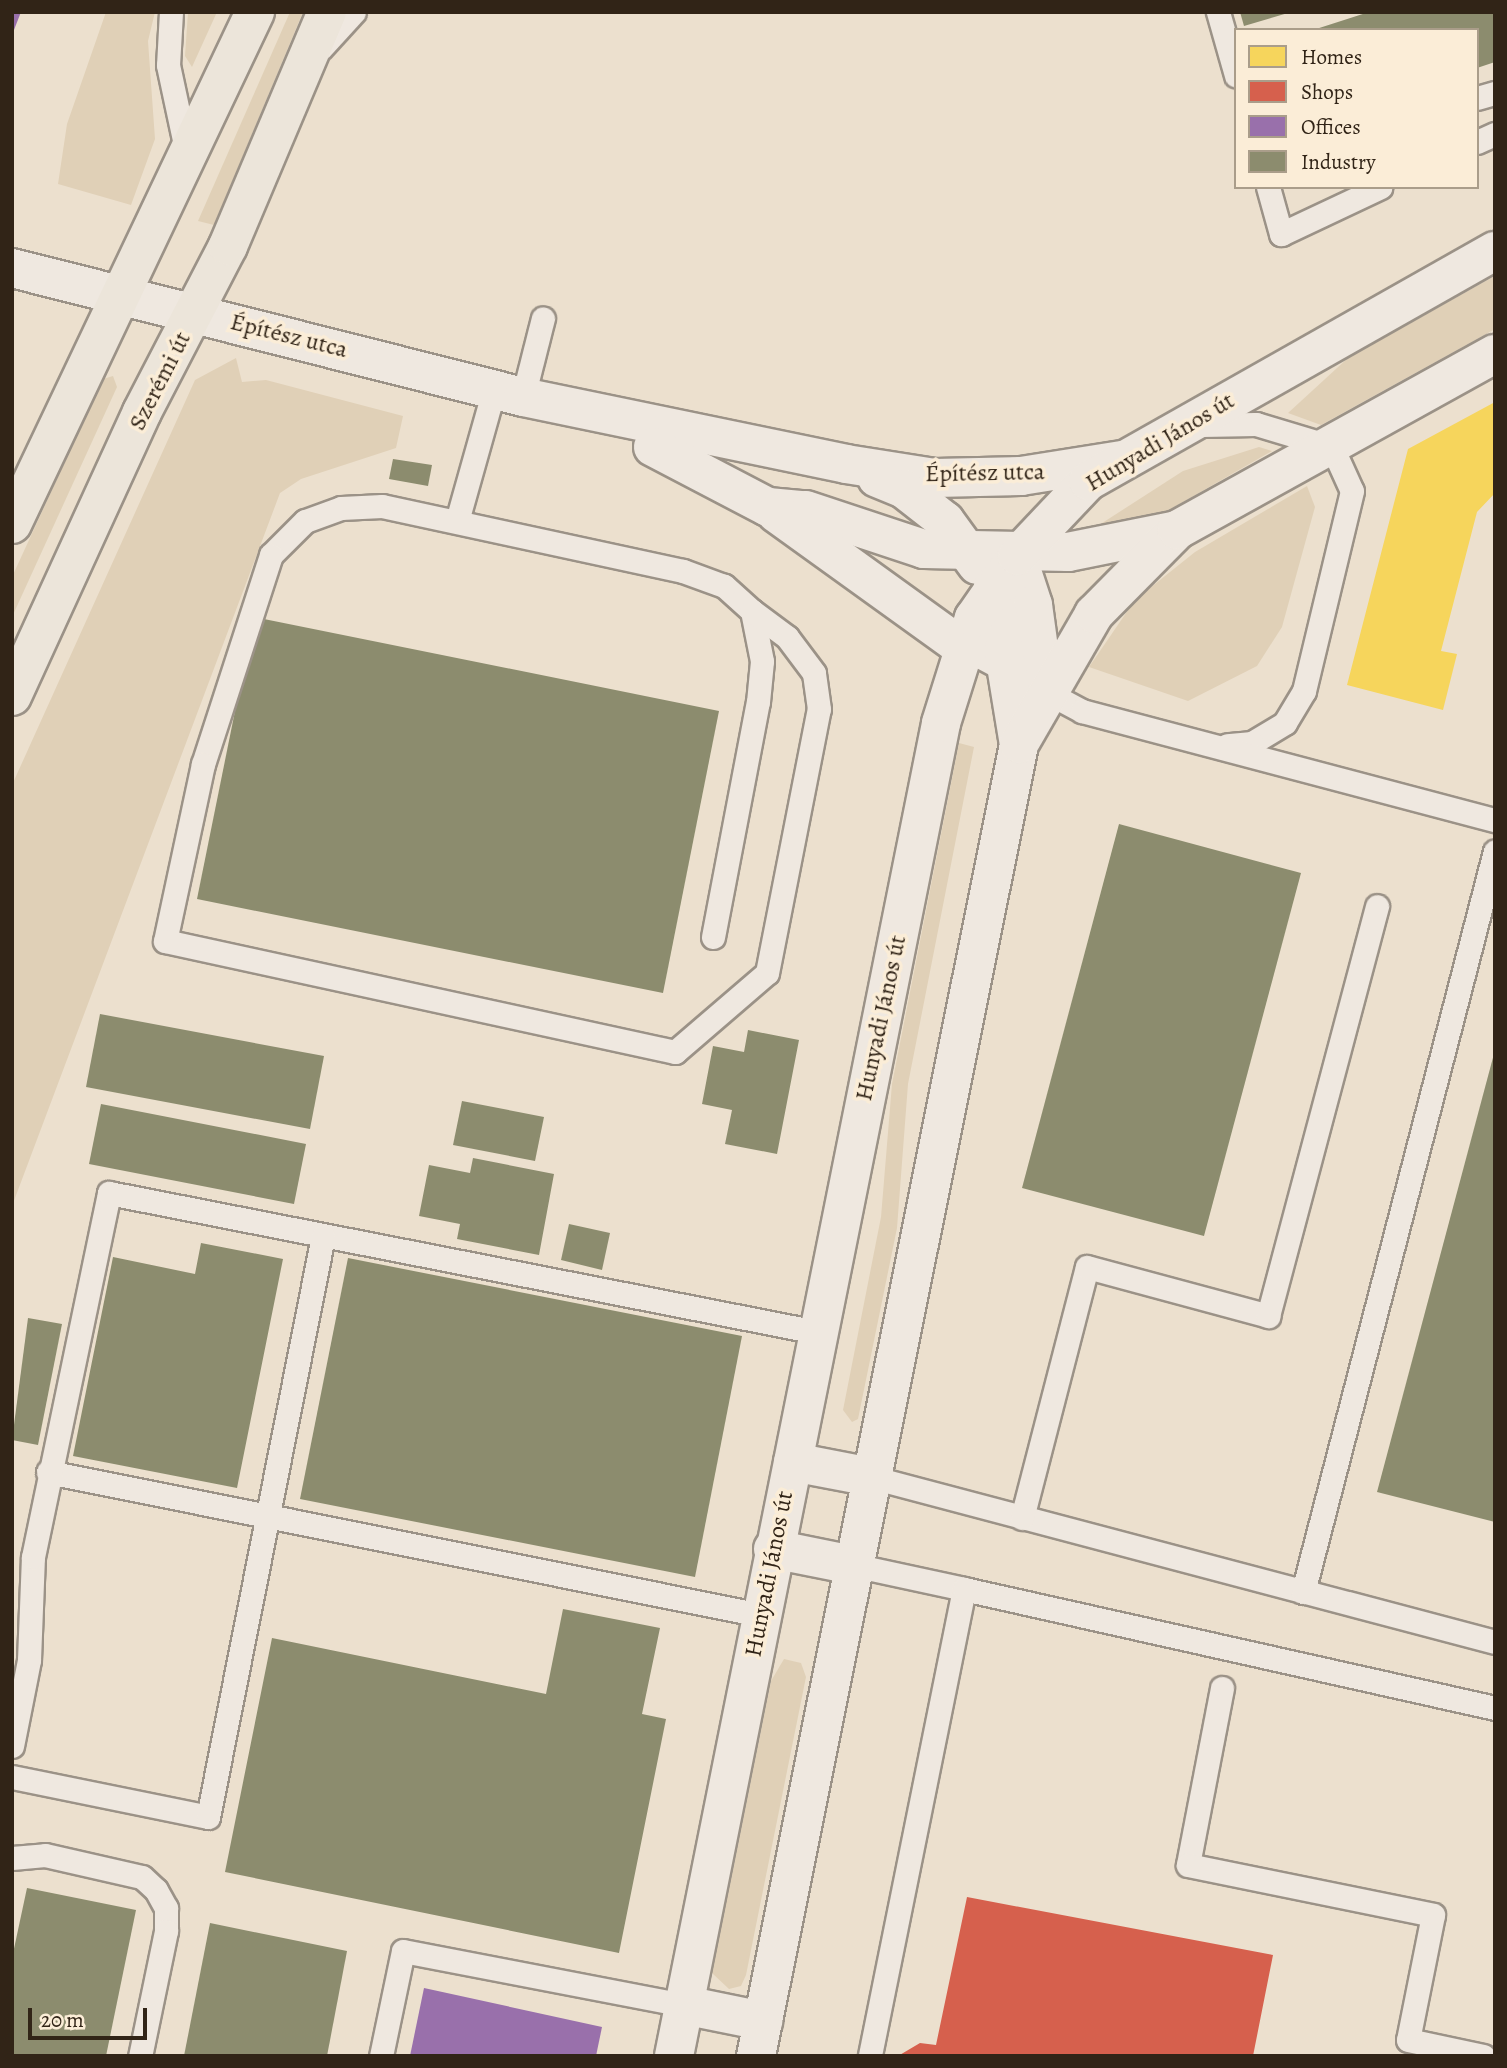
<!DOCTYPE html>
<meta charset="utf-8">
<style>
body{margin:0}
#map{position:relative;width:1507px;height:2068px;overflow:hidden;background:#ece0ce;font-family:Alegreya,serif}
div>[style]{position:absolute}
.green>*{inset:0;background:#e0d0b7}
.homes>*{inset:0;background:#f6d55c}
.shops>*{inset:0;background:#d6604d}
.offices>*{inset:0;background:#9970ab}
.industry>*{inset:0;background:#8c8c6e}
.roads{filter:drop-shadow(2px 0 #9b9287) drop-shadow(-2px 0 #9b9287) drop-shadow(0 2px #9b9287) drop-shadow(0 -2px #9b9287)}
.lane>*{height:23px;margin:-11.5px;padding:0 11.5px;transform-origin:11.5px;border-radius:11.5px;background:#efe8e0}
.street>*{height:38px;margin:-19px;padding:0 19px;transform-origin:19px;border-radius:19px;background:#efe8e0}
.secondary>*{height:38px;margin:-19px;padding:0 19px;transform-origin:19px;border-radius:19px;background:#efe8e0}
.primary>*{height:38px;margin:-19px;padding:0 19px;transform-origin:19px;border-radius:19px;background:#ece5da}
span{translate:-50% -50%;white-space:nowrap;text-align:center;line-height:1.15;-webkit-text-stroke:7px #fbedd7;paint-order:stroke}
.street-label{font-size:24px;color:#312417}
.frame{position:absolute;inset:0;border:14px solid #312417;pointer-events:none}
.legend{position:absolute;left:1234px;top:28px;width:245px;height:161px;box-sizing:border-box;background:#fbedd7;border:2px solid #aa9d8a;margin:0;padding:9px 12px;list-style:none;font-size:21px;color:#312417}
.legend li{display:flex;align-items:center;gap:14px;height:35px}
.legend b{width:35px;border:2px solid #aa9d8a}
.scale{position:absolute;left:28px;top:2008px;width:119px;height:32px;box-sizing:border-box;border:4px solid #312417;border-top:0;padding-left:9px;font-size:21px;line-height:24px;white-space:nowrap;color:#312417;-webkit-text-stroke:5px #fbedd7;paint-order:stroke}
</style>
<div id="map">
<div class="green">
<div style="clip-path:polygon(106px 12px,155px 12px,148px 41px,155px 139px,131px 205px,58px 184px,67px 124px)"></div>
<div style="clip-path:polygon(188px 12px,217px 12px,192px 67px,185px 56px)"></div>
<div style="clip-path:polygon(290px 12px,303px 12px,214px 225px,198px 221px)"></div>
<div style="clip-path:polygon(1495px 276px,1495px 329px,1321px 425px,1288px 413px,1349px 357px)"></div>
<div style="clip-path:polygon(236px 358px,242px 382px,266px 380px,403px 416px,396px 448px,301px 479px,280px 493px,12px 1206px,12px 785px,195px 380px)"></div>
<div style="clip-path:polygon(113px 376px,117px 387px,12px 617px,12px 577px,103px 379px)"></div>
<div style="clip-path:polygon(1259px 447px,1272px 451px,1162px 514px,1096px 527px,1183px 471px)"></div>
<div style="clip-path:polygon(1307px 486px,1315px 507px,1282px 627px,1257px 666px,1188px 701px,1089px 667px,1135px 600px,1195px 552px)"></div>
<div style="clip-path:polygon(959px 743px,974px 747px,908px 1084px,897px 1228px,858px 1419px,852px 1422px,843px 1410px,881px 1217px,892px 1084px)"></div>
<div style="clip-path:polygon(784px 1659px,801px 1663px,806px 1677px,746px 1975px,741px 1986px,729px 1989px,712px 1973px,771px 1681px)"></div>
</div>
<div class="homes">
<div style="clip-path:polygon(1495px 402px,1495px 493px,1477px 512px,1441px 651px,1457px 654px,1443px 710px,1347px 685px,1408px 449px)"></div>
</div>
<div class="shops">
<div style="clip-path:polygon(967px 1897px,1273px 1955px,1253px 2056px,898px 2056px,920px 2043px,936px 2045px)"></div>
</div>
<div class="offices">
<div style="clip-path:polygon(12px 12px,21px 12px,12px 35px)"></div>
<div style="clip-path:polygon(424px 1988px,602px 2027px,596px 2056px,410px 2056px)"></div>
</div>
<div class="industry">
<div style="clip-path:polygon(1240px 12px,1288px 12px,1288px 13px,1244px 26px)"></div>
<div style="clip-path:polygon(1369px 12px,1495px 12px,1495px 62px,1477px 68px,1477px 30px,1313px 30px)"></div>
<div style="clip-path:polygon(393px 459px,432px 465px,428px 486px,389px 479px)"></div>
<div style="clip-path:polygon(254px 617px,719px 711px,663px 993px,197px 899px)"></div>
<div style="clip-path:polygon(1119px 824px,1301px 873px,1204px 1236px,1022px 1188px)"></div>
<div style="clip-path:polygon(100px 1014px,324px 1056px,310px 1129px,86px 1087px)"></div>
<div style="clip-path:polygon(748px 1030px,799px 1040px,777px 1154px,725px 1144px,732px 1110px,702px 1104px,713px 1046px,744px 1052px)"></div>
<div style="clip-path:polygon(1495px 1050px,1495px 1522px,1377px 1492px)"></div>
<div style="clip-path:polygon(462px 1101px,544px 1117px,535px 1161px,453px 1145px)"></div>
<div style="clip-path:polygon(101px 1104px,306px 1144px,294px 1204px,89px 1164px)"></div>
<div style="clip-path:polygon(473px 1158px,554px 1174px,539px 1255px,457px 1239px,460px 1224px,419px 1216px,429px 1165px,470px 1173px)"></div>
<div style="clip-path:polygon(569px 1224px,610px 1233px,602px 1270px,561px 1260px)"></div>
<div style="clip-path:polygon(201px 1243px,283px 1259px,237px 1488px,73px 1456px,113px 1257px,195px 1274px)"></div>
<div style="clip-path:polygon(348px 1258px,742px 1336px,695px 1577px,300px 1499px)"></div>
<div style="clip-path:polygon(28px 1318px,62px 1324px,38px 1445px,12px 1440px)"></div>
<div style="clip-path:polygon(563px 1609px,660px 1628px,642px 1714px,666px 1719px,619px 1953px,225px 1872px,272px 1638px,546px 1694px)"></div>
<div style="clip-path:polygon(27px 1888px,136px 1910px,106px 2056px,12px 2056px,12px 1958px)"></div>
<div style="clip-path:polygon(210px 1923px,347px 1951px,327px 2056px,184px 2056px)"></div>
</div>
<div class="roads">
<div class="lane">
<div style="left:171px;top:12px;width:53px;rotate:93.2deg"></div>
<div style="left:168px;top:65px;width:91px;rotate:77.9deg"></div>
<div style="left:1218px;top:12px;width:66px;rotate:74.1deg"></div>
<div style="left:322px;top:47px;width:47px;rotate:-47.6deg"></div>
<div style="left:1477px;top:98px;width:19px;rotate:-16deg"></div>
<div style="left:1477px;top:142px;width:20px;rotate:-24deg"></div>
<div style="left:1268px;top:187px;width:49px;rotate:74.5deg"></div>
<div style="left:1281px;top:234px;width:110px;rotate:-25.2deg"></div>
<div style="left:523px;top:397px;width:81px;rotate:-75.8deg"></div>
<div style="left:1201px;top:425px;width:55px;rotate:-1deg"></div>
<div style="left:1256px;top:424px;width:79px;rotate:16.8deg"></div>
<div style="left:1332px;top:447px;width:48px;rotate:65.6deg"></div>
<div style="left:1352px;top:491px;width:206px;rotate:103.5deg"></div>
<div style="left:1304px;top:691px;width:37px;rotate:121deg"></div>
<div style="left:1285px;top:723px;width:39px;rotate:149deg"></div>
<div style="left:1252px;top:743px;width:25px;rotate:175deg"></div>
<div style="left:457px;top:521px;width:137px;rotate:-74.3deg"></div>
<div style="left:962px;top:647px;width:136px;rotate:28.1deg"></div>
<div style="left:1082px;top:711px;width:427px;rotate:14.8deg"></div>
<div style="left:713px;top:937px;width:239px;rotate:-79.2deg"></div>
<div style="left:758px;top:702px;width:41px;rotate:-84.4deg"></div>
<div style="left:762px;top:661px;width:51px;rotate:-101.3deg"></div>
<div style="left:752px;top:611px;width:38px;rotate:-138deg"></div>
<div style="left:724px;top:586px;width:44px;rotate:-159.9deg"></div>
<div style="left:683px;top:571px;width:308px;rotate:-167.8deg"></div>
<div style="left:382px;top:506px;width:41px;rotate:177.2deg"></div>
<div style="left:341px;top:508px;width:38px;rotate:160deg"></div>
<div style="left:305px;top:521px;width:48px;rotate:135deg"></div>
<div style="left:271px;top:555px;width:220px;rotate:108deg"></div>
<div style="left:203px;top:764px;width:181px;rotate:102.1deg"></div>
<div style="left:165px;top:941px;width:522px;rotate:12.28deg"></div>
<div style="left:675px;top:1052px;width:121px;rotate:-40.7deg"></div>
<div style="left:767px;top:973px;width:269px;rotate:-78.9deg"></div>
<div style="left:819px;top:709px;width:36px;rotate:-98deg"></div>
<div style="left:814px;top:673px;width:45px;rotate:-126.9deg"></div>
<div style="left:787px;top:637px;width:44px;rotate:-143.4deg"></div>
<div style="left:48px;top:1472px;width:727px;rotate:11.34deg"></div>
<div style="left:871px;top:1477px;width:645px;rotate:14.81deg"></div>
<div style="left:1022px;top:1518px;width:259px;rotate:-75.5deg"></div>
<div style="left:1087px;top:1267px;width:188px;rotate:15.1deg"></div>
<div style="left:1268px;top:1316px;width:424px;rotate:-75.1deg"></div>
<div style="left:853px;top:1565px;width:114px;rotate:12.2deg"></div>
<div style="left:964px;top:1589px;width:476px;rotate:101.4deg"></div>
<div style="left:964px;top:1589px;width:544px;rotate:12.63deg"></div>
<div style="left:1303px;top:1592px;width:765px;rotate:-75.47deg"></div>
<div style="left:1222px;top:1688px;width:180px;rotate:100.9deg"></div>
<div style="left:1188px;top:1865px;width:250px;rotate:11.5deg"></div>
<div style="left:1433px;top:1915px;width:127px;rotate:101.3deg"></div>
<div style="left:1408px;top:2040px;width:77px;rotate:12deg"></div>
<div style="left:12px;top:1746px;width:88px;rotate:-78.8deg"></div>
<div style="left:29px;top:1660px;width:103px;rotate:-87.8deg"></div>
<div style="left:33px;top:1557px;width:372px;rotate:-78.2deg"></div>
<div style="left:109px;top:1193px;width:722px;rotate:11.11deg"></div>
<div style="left:12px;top:1777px;width:200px;rotate:11.5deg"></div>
<div style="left:208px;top:1817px;width:592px;rotate:-78.8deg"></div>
<div style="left:12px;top:1858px;width:33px;rotate:-5deg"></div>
<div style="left:45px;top:1855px;width:99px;rotate:12.8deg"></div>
<div style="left:142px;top:1877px;width:19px;rotate:43deg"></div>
<div style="left:156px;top:1890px;width:21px;rotate:61deg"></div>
<div style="left:166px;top:1908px;width:23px;rotate:90deg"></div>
<div style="left:166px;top:1931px;width:128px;rotate:101.7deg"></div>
<div style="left:381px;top:2056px;width:107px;rotate:-78.2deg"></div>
<div style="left:403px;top:1951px;width:286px;rotate:10.9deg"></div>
</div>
<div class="street">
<div style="left:12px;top:268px;width:527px;rotate:14.17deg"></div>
<div style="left:523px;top:397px;width:330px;rotate:11.7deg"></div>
<div style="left:846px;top:464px;width:90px;rotate:8.9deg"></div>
<div style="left:935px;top:478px;width:86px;rotate:-1.3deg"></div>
<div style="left:1021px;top:476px;width:102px;rotate:-9deg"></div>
<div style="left:653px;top:447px;width:130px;rotate:27.6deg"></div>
<div style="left:768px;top:507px;width:38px;rotate:5deg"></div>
<div style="left:806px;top:510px;width:124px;rotate:18.3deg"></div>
<div style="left:924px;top:549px;width:144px;rotate:1.2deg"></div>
<div style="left:1068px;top:552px;width:111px;rotate:-11.4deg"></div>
<div style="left:877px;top:478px;width:29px;rotate:22deg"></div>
<div style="left:904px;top:489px;width:52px;rotate:38deg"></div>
<div style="left:945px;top:521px;width:54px;rotate:54deg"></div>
<div style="left:776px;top:513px;width:229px;rotate:35.8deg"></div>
</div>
<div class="secondary">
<div style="left:1017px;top:556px;width:52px;rotate:71.9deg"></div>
<div style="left:1033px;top:605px;width:89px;rotate:82.2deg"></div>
<div style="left:993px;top:586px;width:160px;rotate:80.7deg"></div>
<div style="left:793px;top:1462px;width:79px;rotate:10.9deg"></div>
<div style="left:773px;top:1549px;width:82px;rotate:11.3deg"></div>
<div style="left:684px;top:2005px;width:81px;rotate:11.4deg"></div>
<div style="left:674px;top:2056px;width:1359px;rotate:-78.67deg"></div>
<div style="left:941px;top:723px;width:110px;rotate:-72.6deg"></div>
<div style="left:974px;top:618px;width:75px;rotate:-55.3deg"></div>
<div style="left:1017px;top:556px;width:103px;rotate:-46.6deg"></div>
<div style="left:1088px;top:481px;width:467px;rotate:-29.5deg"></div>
<div style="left:756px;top:2056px;width:1338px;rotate:-78.66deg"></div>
<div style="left:1019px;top:744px;width:150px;rotate:-60deg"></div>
<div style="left:1094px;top:614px;width:118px;rotate:-45.3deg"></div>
<div style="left:1177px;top:530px;width:363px;rotate:-29deg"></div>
</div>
<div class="primary">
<div style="left:12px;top:524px;width:567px;rotate:-64.61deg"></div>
<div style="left:12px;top:696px;width:312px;rotate:-65.4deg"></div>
<div style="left:142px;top:412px;width:187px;rotate:-62.6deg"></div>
<div style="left:228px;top:246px;width:254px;rotate:-67.1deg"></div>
</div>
</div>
<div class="street-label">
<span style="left:289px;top:336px;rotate:14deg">Építész utca</span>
<span style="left:160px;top:381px;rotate:-63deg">Szerémi út</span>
<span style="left:1160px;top:442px;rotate:-31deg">Hunyadi János út</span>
<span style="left:985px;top:473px;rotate:-1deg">Építész utca</span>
<span style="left:881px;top:1018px;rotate:-78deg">Hunyadi János út</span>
<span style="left:769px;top:1574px;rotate:-79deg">Hunyadi János út</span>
</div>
<div class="frame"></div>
<ul class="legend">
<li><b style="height:19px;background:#f6d55c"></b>Homes</li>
<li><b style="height:19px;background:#d6604d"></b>Shops</li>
<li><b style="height:19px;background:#9970ab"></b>Offices</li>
<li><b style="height:19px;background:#8c8c6e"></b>Industry</li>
</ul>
<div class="scale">20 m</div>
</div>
